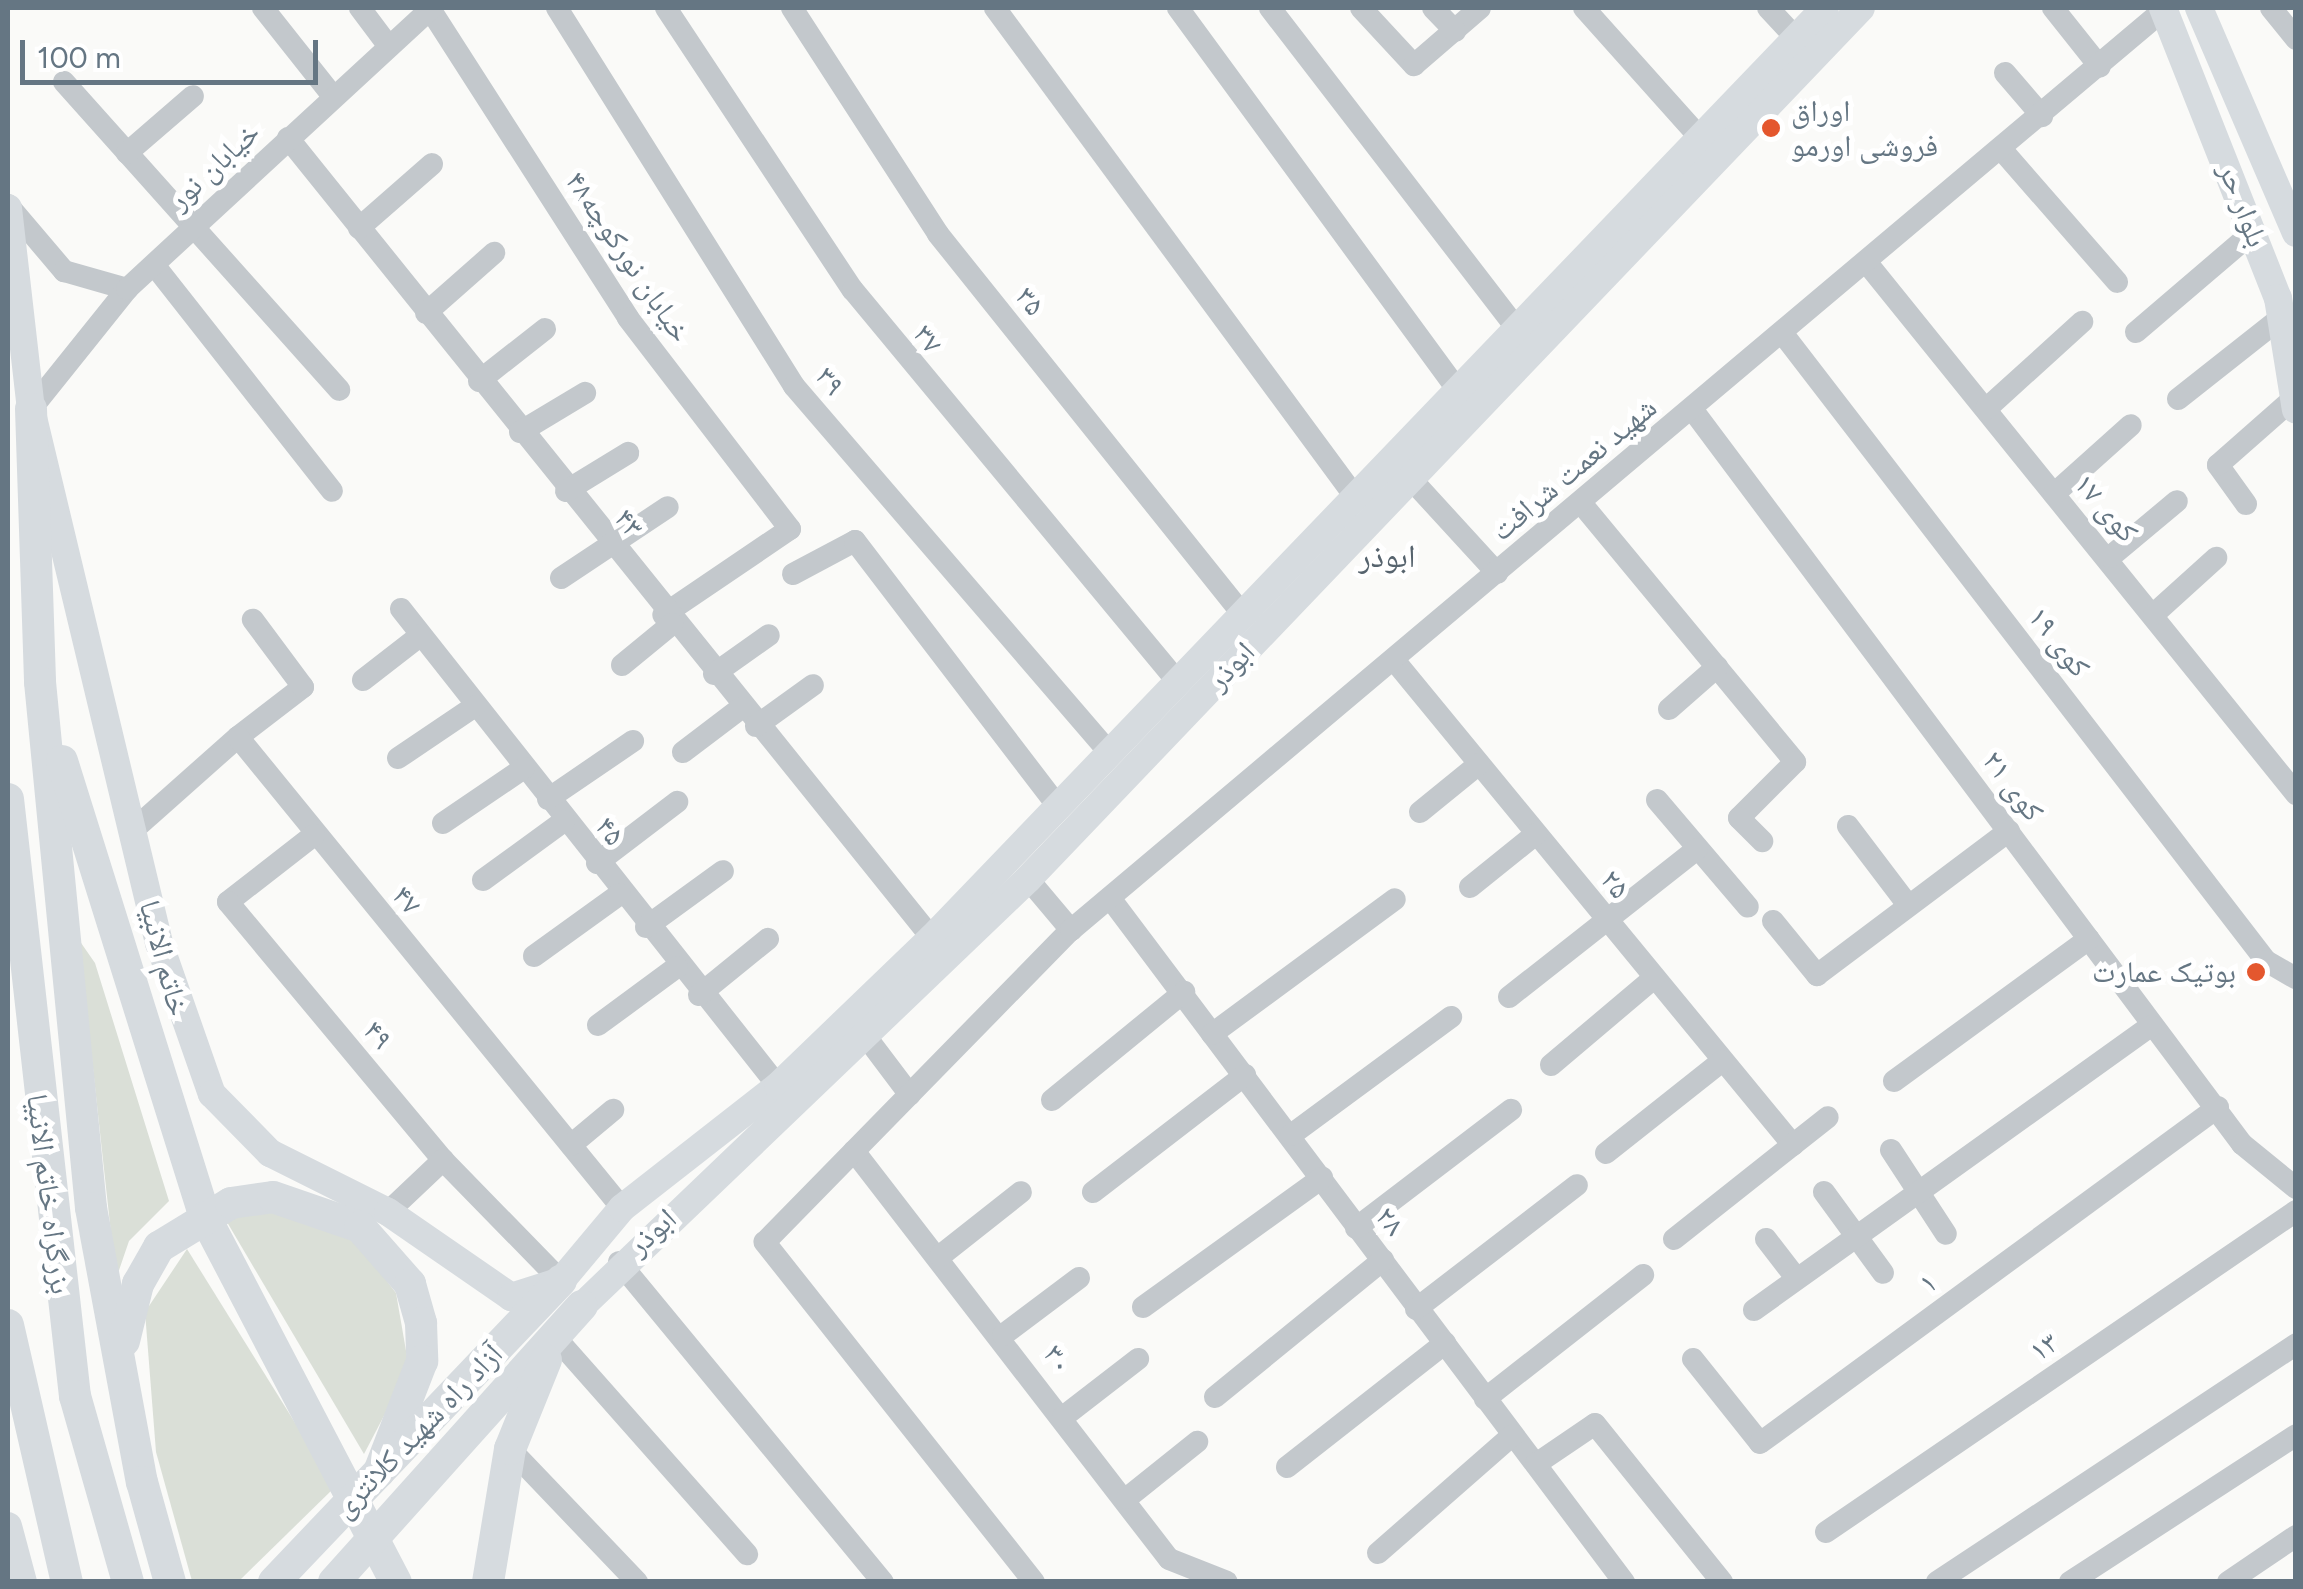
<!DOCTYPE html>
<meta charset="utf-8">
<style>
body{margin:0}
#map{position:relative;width:2303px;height:1589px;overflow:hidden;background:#fafaf8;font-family:Figtree,"Noto Naskh Arabic",sans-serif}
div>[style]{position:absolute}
.green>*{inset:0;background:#dadfd7}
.minor>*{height:22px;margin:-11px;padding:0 11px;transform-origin:11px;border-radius:11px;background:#c3c8cc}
.major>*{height:28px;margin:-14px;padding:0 14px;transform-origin:14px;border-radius:14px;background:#d6dbdf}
.highway>*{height:32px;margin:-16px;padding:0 16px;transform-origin:16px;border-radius:16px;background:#d6dbdf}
.dots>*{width:28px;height:28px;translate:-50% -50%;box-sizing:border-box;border:5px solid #fff;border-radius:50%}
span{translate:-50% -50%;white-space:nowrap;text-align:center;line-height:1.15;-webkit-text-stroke:10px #fff;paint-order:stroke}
.poi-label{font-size:30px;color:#657683}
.left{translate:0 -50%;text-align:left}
.right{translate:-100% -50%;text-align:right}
.street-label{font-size:30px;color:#657683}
.neighbourhood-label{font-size:32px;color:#57646e}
.frame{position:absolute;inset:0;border:10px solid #657683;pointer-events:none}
.scale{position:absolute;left:20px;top:40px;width:298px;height:45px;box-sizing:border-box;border:5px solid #657683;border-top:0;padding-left:12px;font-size:30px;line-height:35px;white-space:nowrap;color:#657683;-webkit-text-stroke:8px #fff;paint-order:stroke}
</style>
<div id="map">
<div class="green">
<div style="clip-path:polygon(79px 940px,95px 963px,169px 1201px,129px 1241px,116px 1279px)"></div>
<div style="clip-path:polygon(292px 1209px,350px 1233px,396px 1293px,409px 1368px,364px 1454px,224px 1217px)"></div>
<div style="clip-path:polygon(187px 1249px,335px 1487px,239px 1581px,192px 1581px,156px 1452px,145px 1312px)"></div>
</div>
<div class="minor">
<div style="left:263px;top:8px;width:111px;rotate:51.6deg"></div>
<div style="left:360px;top:8px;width:45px;rotate:53.1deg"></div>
<div style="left:557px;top:8px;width:446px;rotate:57.9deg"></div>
<div style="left:794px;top:386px;width:484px;rotate:49.3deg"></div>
<div style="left:666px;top:8px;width:338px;rotate:56.5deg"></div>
<div style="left:853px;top:290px;width:508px;rotate:50.35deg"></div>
<div style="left:792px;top:8px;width:269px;rotate:57.1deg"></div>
<div style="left:938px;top:234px;width:488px;rotate:51.3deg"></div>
<div style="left:995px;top:8px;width:609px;rotate:53.62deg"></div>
<div style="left:1178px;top:8px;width:476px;rotate:53.8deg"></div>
<div style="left:1270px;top:8px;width:408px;rotate:52.4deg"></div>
<div style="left:1361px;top:8px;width:78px;rotate:47.1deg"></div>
<div style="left:1414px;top:65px;width:87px;rotate:-40.8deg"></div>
<div style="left:1433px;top:8px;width:32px;rotate:46deg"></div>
<div style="left:1584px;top:8px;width:180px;rotate:48.2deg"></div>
<div style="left:1768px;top:8px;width:42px;rotate:46.9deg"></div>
<div style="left:2053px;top:8px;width:75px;rotate:51.5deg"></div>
<div style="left:2271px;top:8px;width:40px;rotate:51deg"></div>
<div style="left:430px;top:9px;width:367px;rotate:57.3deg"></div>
<div style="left:628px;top:318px;width:266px;rotate:52.5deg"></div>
<div style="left:790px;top:529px;width:153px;rotate:145.9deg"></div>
<div style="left:2005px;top:73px;width:57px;rotate:49.3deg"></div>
<div style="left:64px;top:82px;width:413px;rotate:48.2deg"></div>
<div style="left:288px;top:138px;width:1027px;rotate:51.17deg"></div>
<div style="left:2002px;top:150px;width:175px;rotate:48.9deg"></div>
<div style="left:127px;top:153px;width:87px;rotate:-40.8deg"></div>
<div style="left:8px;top:205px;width:87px;rotate:49.7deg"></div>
<div style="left:64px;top:271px;width:66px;rotate:15.9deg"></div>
<div style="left:359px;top:228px;width:97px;rotate:-41.2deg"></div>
<div style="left:1867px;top:263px;width:683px;rotate:51.06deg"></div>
<div style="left:155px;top:266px;width:286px;rotate:51.8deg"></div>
<div style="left:426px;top:313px;width:91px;rotate:-41.4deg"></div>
<div style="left:2136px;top:332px;width:154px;rotate:-40.5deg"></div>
<div style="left:1783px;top:334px;width:791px;rotate:52.39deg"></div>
<div style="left:2266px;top:961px;width:34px;rotate:30deg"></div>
<div style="left:479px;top:381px;width:84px;rotate:-38.2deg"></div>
<div style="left:2178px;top:399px;width:132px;rotate:-38.3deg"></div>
<div style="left:31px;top:409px;width:154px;rotate:-51.3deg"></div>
<div style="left:127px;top:289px;width:414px;rotate:-42.7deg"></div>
<div style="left:1692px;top:409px;width:918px;rotate:53.19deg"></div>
<div style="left:2242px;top:1144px;width:70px;rotate:39.2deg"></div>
<div style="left:1986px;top:409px;width:130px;rotate:-42.2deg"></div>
<div style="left:520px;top:432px;width:76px;rotate:-31deg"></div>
<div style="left:1410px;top:478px;width:129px;rotate:47.5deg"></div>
<div style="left:566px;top:491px;width:73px;rotate:-31.5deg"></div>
<div style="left:2054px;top:494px;width:103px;rotate:-41.9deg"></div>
<div style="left:1581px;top:503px;width:336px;rotate:50.4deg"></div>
<div style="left:1795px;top:762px;width:79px;rotate:135deg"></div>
<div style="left:1739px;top:818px;width:33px;rotate:45deg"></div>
<div style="left:2246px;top:504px;width:48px;rotate:-125.7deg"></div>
<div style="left:2218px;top:465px;width:101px;rotate:-41.4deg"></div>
<div style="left:2110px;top:557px;width:87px;rotate:-39.9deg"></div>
<div style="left:793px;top:574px;width:70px;rotate:-28deg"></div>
<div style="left:855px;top:541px;width:336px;rotate:52.6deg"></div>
<div style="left:561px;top:578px;width:128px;rotate:-33.6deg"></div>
<div style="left:401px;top:609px;width:608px;rotate:51.68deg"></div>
<div style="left:2154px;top:614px;width:84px;rotate:-42.1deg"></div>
<div style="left:1394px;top:660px;width:628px;rotate:50.56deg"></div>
<div style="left:622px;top:665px;width:65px;rotate:-39.4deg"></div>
<div style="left:714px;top:674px;width:67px;rotate:-35.3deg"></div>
<div style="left:363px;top:680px;width:73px;rotate:-37.8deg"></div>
<div style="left:1669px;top:709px;width:64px;rotate:-41.2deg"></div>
<div style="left:756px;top:726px;width:70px;rotate:-35.7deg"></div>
<div style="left:238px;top:737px;width:82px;rotate:-37.6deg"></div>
<div style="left:303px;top:687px;width:84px;rotate:-126.7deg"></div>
<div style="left:683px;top:752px;width:73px;rotate:-37.2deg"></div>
<div style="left:398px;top:758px;width:93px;rotate:-34deg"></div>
<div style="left:548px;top:799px;width:103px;rotate:-34.3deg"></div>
<div style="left:1657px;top:800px;width:140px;rotate:49.6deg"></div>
<div style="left:1420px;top:812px;width:76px;rotate:-39.1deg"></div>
<div style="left:443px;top:823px;width:98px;rotate:-34.2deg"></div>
<div style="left:1848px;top:826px;width:99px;rotate:52.8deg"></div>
<div style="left:132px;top:831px;width:142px;rotate:-41.6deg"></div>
<div style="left:238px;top:737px;width:608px;rotate:50.81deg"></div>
<div style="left:314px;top:835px;width:109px;rotate:142.1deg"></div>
<div style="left:228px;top:902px;width:336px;rotate:50.2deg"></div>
<div style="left:443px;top:1160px;width:169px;rotate:45.7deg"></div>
<div style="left:597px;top:863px;width:101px;rotate:-37.3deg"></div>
<div style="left:1028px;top:879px;width:67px;rotate:49.9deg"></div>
<div style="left:483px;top:880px;width:100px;rotate:-36.1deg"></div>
<div style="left:1470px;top:887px;width:85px;rotate:-38.8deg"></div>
<div style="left:1110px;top:898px;width:856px;rotate:53.08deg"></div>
<div style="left:1773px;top:921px;width:70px;rotate:50.8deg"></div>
<div style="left:1817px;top:975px;width:240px;rotate:-36.9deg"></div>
<div style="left:646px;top:927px;width:95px;rotate:-36deg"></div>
<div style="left:534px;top:956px;width:106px;rotate:-35.8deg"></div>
<div style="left:699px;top:995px;width:89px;rotate:-39.1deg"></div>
<div style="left:1509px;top:997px;width:239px;rotate:-38.2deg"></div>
<div style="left:598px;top:1025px;width:98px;rotate:-36.3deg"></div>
<div style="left:1212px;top:1034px;width:227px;rotate:-36.4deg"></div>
<div style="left:867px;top:1038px;width:71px;rotate:53deg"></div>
<div style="left:1551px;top:1065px;width:135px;rotate:-40.2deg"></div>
<div style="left:1894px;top:1081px;width:241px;rotate:-36.1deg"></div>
<div style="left:1052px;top:1100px;width:171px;rotate:-39.3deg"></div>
<div style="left:1291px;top:1135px;width:199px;rotate:-36.4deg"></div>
<div style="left:571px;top:1145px;width:55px;rotate:-39.8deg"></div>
<div style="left:1891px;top:1150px;width:100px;rotate:56.8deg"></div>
<div style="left:854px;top:1151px;width:515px;rotate:52.33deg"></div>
<div style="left:1169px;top:1559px;width:62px;rotate:21.6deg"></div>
<div style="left:1606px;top:1153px;width:148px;rotate:-38.4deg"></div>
<div style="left:1093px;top:1192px;width:192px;rotate:-37.6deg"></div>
<div style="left:1824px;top:1192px;width:100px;rotate:53.9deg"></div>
<div style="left:388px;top:1212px;width:76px;rotate:-43.4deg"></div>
<div style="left:1356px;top:1228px;width:195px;rotate:-37.3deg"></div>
<div style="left:1674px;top:1239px;width:196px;rotate:-38.4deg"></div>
<div style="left:1766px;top:1239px;width:49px;rotate:52.4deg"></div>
<div style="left:940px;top:1256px;width:103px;rotate:-38.3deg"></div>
<div style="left:619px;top:1262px;width:415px;rotate:50.5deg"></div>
<div style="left:1143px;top:1307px;width:221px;rotate:-35.8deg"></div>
<div style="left:1416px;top:1309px;width:203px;rotate:-37.6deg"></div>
<div style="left:1754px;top:1310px;width:488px;rotate:-35.6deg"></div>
<div style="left:1003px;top:1335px;width:95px;rotate:-36.9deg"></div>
<div style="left:555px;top:1337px;width:290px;rotate:48.5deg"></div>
<div style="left:1693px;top:1359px;width:107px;rotate:51.4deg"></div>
<div style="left:1760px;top:1443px;width:568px;rotate:-36.26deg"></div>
<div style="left:1215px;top:1397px;width:217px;rotate:-39.2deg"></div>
<div style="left:1485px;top:1399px;width:201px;rotate:-38.1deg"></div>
<div style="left:1063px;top:1417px;width:95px;rotate:-37.7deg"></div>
<div style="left:510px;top:1449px;width:184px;rotate:46.3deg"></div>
<div style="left:1536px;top:1464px;width:71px;rotate:-34.1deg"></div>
<div style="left:1595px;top:1424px;width:203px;rotate:51.2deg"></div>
<div style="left:1287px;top:1467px;width:201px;rotate:-38.1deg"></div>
<div style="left:1127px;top:1498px;width:90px;rotate:-38.7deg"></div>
<div style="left:1826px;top:1532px;width:569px;rotate:-34.33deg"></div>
<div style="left:1378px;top:1553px;width:179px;rotate:-41.2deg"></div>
<div style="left:1034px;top:1582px;width:434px;rotate:-128.4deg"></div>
<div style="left:765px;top:1242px;width:437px;rotate:-45.6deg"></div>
<div style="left:1071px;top:930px;width:1431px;rotate:-40.1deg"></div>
<div style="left:1937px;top:1582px;width:431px;rotate:-33.5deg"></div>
<div style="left:2070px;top:1582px;width:270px;rotate:-33deg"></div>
<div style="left:2228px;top:1582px;width:82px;rotate:-34.1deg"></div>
</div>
<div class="major">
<div style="left:2163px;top:8px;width:312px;rotate:68.4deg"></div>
<div style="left:2278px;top:298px;width:113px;rotate:80.9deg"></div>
<div style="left:2199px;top:8px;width:245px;rotate:66.7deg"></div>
<div style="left:8px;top:208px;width:202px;rotate:83.5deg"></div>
<div style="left:31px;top:409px;width:549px;rotate:76.52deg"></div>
<div style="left:159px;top:943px;width:160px;rotate:70.7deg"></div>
<div style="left:212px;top:1094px;width:83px;rotate:45.5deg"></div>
<div style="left:270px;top:1153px;width:132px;rotate:26.6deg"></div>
<div style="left:388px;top:1212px;width:150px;rotate:34.6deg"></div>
<div style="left:511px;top:1297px;width:52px;rotate:-17.7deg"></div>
<div style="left:561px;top:1281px;width:95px;rotate:-50.1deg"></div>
<div style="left:622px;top:1208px;width:198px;rotate:-38deg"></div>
<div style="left:778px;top:1086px;width:214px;rotate:-43.9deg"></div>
<div style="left:932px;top:938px;width:1289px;rotate:-46.16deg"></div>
<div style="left:582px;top:1306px;width:617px;rotate:-43.75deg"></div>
<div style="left:1028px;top:879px;width:1205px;rotate:-46.28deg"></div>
<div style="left:8px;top:1526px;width:58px;rotate:75deg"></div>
</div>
<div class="highway">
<div style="left:31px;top:409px;width:273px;rotate:88.1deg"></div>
<div style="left:40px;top:682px;width:528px;rotate:84.46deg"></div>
<div style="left:91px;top:1208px;width:279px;rotate:79.5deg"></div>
<div style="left:142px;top:1482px;width:104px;rotate:74.4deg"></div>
<div style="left:62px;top:761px;width:478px;rotate:72.6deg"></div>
<div style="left:205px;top:1217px;width:412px;rotate:62.4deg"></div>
<div style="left:8px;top:799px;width:601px;rotate:83.6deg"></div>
<div style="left:75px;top:1396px;width:193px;rotate:74.1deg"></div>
<div style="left:8px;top:1325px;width:264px;rotate:77.1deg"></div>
<div style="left:124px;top:1341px;width:59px;rotate:-76.2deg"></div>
<div style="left:138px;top:1284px;width:43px;rotate:-60.4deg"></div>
<div style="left:159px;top:1247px;width:84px;rotate:-31.4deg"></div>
<div style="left:231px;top:1203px;width:42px;rotate:-8.1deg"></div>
<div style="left:273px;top:1197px;width:92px;rotate:19deg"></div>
<div style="left:360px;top:1227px;width:76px;rotate:48.7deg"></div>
<div style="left:410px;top:1284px;width:41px;rotate:74.2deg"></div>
<div style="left:421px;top:1323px;width:38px;rotate:88deg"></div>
<div style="left:422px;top:1361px;width:119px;rotate:111.2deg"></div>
<div style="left:274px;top:1582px;width:416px;rotate:-46.4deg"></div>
<div style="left:334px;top:1582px;width:371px;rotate:-48.1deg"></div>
<div style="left:488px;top:1582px;width:135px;rotate:-80.6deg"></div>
<div style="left:510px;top:1449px;width:96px;rotate:-68deg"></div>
</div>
<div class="dots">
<div style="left:1771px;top:128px;background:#e4572e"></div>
<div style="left:2256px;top:972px;background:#e4572e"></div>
</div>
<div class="poi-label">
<span class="left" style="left:1791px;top:128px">اوراق<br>فروشی اورمو</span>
<span class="right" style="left:2236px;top:972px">بوتیک عمارت</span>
</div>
<div class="street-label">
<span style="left:214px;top:166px;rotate:-43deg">خیابان نور</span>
<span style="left:2243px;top:205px;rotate:69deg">بلوار حر</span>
<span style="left:628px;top:257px;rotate:56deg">خیابان نورکوچه۴۸</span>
<span style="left:1030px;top:301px;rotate:51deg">۳۵</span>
<span style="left:928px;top:339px;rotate:53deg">۳۷</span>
<span style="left:830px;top:381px;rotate:51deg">۳۹</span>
<span style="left:1574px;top:469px;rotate:-40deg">شهید نعمت شرافت</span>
<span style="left:2106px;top:508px;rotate:49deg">کوی ۱۷</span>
<span style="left:629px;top:523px;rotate:52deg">۴۳</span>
<span style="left:2059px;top:642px;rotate:52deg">کوی ۱۹</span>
<span style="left:1231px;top:666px;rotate:-46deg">ابوذر</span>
<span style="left:2013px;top:786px;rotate:53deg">کوی ۲۱</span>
<span style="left:610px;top:831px;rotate:52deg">۴۵</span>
<span style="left:1615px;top:884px;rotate:51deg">۲۵</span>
<span style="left:407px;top:900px;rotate:50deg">۴۷</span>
<span style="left:164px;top:958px;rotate:75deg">خاتم الانبیا</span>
<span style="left:378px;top:1035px;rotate:50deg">۴۹</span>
<span style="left:49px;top:1194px;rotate:83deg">بزرگراه خاتم الانبیا</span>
<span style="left:1390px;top:1221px;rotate:51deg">۲۸</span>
<span style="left:652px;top:1232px;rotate:-42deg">ابوذر</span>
<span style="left:1928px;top:1283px;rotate:-36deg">۱</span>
<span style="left:2044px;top:1347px;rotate:-34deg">۱۳</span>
<span style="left:1058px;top:1359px;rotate:54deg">۳۰</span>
<span style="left:418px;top:1431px;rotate:-46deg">آزاد راه شهید کلانتری</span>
</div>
<div class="neighbourhood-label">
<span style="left:1387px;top:556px">ابوذر</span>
</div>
<div class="frame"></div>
<div class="scale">100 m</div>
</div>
